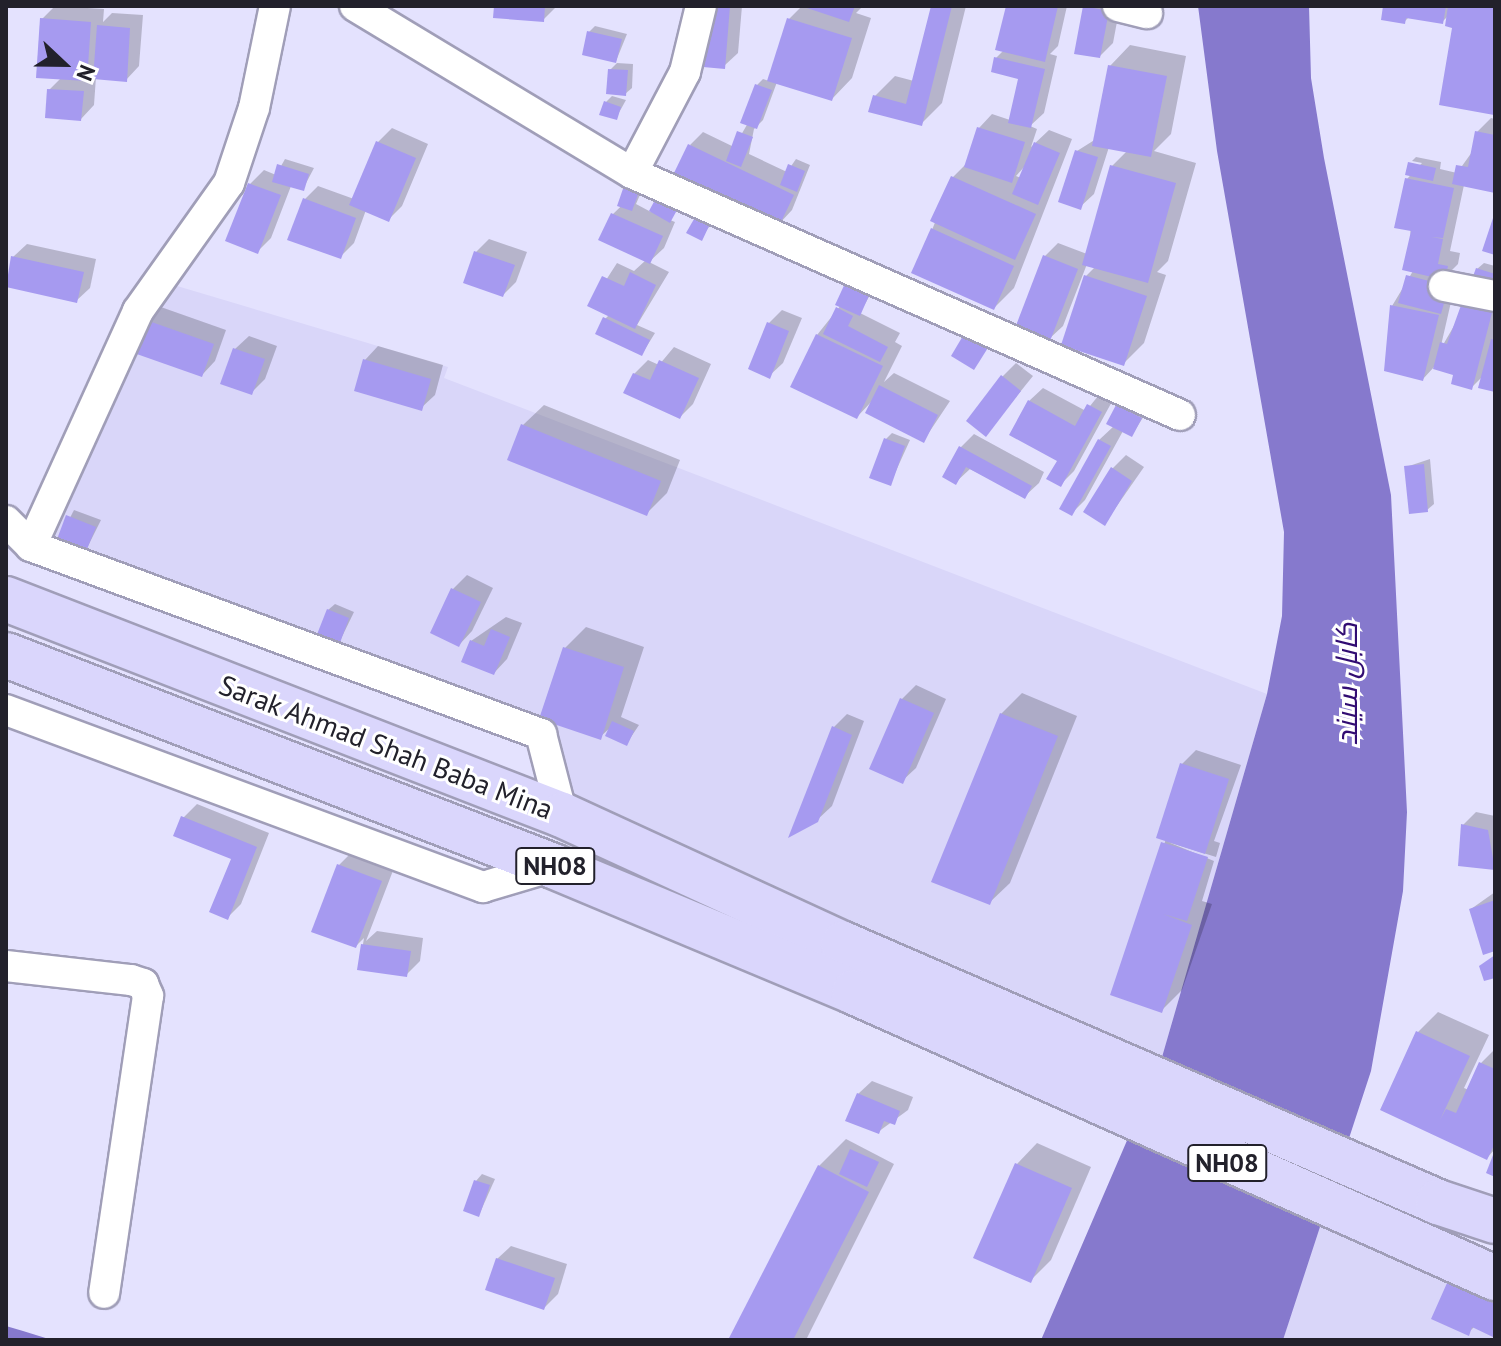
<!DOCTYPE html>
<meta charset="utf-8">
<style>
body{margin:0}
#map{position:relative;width:1501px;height:1346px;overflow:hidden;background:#e4e2fe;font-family:"PT Sans",Cairo,sans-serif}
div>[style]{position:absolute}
.built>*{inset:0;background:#d9d6f9}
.water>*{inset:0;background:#8679cd}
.shadow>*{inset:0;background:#0003}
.building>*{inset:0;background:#a69af0}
.roads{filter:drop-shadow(2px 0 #a09eb8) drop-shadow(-2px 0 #a09eb8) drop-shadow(0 2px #a09eb8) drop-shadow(0 -2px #a09eb8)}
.minor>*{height:30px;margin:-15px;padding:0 15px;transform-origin:15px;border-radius:15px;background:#fff}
.trunk>*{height:44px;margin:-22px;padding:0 22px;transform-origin:22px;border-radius:22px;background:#dad6fc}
span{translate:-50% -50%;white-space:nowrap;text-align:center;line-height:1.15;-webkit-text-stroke:6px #fff;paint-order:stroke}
.shield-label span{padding:2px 6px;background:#fff;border:2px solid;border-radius:6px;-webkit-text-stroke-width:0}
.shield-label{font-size:26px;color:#22212b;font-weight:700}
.street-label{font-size:28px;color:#22212b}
.water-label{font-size:30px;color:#310c72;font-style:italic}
.frame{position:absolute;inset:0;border:8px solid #22212b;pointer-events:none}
.north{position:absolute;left:24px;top:24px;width:80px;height:80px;-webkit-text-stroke:6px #fff;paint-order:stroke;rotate:112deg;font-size:22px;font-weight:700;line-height:32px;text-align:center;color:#22212b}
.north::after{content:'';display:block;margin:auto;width:28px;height:36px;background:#22212b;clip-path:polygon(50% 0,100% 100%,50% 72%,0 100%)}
</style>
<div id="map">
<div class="built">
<div style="clip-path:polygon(157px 280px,448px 367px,444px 378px,1267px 694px,1160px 1064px,562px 815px,541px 734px,31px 546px)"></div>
<div style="clip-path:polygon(1323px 1209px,1495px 1278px,1495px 1340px,1283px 1340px)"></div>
</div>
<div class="water">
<div style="clip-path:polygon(1198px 6px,1309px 6px,1311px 78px,1324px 158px,1391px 495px,1407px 812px,1403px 891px,1371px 1071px,1283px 1340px,1041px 1340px,1160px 1064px,1267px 694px,1282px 616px,1284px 532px,1217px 151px)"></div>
<div style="clip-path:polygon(6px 1326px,23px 1331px,52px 1340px,6px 1340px)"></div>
</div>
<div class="shadow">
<div style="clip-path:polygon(evenodd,55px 6px,104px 9px,103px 22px,112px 13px,143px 15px,139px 66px,126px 80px,96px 77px,94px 105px,81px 119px,49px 90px,61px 78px,42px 19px,55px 6px,95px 69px,95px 78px,87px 78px,95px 69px)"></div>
<div style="clip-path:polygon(496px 6px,557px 6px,543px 20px)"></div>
<div style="clip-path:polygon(710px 6px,742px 6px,738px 53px,724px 66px)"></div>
<div style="clip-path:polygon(802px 6px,863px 6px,856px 13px,871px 18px,852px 78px,832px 99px,777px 82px,763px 120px,754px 129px,749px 154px,787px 172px,796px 159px,810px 165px,792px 210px,779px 224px,690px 145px,703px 132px,734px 147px,748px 123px,757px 85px,763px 79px,769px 81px,789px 19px)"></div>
<div style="clip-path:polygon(933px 6px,966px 6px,942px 103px,921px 124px,875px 96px,895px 76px,914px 81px)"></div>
<div style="clip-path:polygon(evenodd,1008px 6px,1067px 6px,1058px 46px,1050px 54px,1057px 56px,1044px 113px,1030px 126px,1037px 129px,1031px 147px,1049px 130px,1072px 139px,1014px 288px,994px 308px,932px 230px,953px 177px,967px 163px,979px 128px,992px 114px,1010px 120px,1020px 77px,996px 58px,1004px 50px,1008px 6px,1025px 166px,1021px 178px,1016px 176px,1025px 166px)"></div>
<div style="clip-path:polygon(1086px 6px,1120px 6px,1113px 43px,1100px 56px)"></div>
<div style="clip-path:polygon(1385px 6px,1495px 6px,1495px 111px,1448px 16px,1442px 22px,1410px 16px,1404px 22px)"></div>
<div style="clip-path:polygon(595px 26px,627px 34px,616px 61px,589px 32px)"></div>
<div style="clip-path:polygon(1130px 45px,1186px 56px,1171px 134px,1154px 151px,1196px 163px,1168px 261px,1157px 272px,1166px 275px,1144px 343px,1123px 364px,1086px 276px,1095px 267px,1087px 264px,1063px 326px,1049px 339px,1045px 256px,1058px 243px,1087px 254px,1112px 166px,1127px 151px,1109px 147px,1094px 194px,1080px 207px,1077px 151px,1096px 139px,1110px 66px)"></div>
<div style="clip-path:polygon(617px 63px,633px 64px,632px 88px,625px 94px,610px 70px)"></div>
<div style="clip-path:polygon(612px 96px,626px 100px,616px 118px,606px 102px)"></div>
<div style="clip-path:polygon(1491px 118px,1495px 119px,1495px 191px,1464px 185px,1450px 251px,1460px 253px,1458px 264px,1443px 279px,1451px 302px,1440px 350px,1462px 312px,1477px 269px,1484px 263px,1495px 266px,1495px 390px,1483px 376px,1471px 388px,1456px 373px,1434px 367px,1423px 379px,1392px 306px,1413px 271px,1407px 179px,1422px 163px,1412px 161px,1416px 157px,1441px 162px,1440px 169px,1457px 173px,1472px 152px,1477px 132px)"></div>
<div style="clip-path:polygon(392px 128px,428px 144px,402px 206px,388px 220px,366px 210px,354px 243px,340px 257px,305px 199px,318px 186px,354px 199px,378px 142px)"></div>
<div style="clip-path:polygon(285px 159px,314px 168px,303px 189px,291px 186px,271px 238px,257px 252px,250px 184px,264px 170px,276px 175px)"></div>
<div style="clip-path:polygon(645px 183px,636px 204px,651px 212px,682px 203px,670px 220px,675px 222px,664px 248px,649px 262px,669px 272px,637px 325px,655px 333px,642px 354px,605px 319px,609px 315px,590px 305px,617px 263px,634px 271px,646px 260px,601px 239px,613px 214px)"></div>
<div style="clip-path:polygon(702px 214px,714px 220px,701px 238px,695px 220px)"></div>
<div style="clip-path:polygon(489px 239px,527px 252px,516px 282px,503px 295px,476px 252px)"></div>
<div style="clip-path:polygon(27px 244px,96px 259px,90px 288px,76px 301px,13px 257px)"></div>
<div style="clip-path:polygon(876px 284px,860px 313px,900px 333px,895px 342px,902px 346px,884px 382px,894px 373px,950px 401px,924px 440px,873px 400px,857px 417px,817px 335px,841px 305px)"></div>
<div style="clip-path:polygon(158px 306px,226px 330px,215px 361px,202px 375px,145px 320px)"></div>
<div style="clip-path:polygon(782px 310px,802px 318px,783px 363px,769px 376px,769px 323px)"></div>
<div style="clip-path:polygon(249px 336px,277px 346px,265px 379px,251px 393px,235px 349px)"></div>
<div style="clip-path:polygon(378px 346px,443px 365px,435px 395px,421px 408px,365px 360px)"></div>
<div style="clip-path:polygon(674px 347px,711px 364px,693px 404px,680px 417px,634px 374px,648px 360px,659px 365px)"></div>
<div style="clip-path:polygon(1016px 363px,1033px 376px,986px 434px,1002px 377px)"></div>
<div style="clip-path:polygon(1043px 388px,1086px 411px,1102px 391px,1114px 398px,1074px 471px,1060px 485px,1059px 460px,1029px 401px)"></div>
<div style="clip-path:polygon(1124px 400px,1147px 411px,1132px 435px,1123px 431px,1085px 500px,1071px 514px,1099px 440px,1114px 426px)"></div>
<div style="clip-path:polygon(544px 405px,680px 460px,667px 493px,646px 514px,523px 425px)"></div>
<div style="clip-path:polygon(892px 433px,910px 440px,890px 484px,885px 440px)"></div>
<div style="clip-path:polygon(974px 434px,1044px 472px,1039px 483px,1025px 496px,970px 469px,956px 482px,961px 447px)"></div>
<div style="clip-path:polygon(1126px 455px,1144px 467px,1105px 523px,1112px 469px)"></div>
<div style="clip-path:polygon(1430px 459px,1434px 504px,1427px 510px,1406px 467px)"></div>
<div style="clip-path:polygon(74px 510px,101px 520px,85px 552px,58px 541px)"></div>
<div style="clip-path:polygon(467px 575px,493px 588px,472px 631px,459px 645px,433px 632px,453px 589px)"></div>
<div style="clip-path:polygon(335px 604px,354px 612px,336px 649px,328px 610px)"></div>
<div style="clip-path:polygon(506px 617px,522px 623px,507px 659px,494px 673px,471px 641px)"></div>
<div style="clip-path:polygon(586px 627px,644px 647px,621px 717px,639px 725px,627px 743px,612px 726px,600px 737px,565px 648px)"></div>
<div style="clip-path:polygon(916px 685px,946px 699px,916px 768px,902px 781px,902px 699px)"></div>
<div style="clip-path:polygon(1022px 693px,1077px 716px,1010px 883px,989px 903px,1001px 714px)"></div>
<div style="clip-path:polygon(847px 714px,864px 721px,832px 806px,817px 820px,833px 728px)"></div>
<div style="clip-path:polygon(1196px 750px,1241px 765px,1214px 841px,1220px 843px,1216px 857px,1168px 842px,1214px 861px,1202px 901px,1212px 904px,1182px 990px,1162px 1010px,1142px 905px,1166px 839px,1182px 764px)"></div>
<div style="clip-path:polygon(197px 804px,269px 833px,241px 904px,228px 917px,233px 858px,183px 818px)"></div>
<div style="clip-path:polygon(1476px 812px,1495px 816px,1495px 868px,1460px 864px,1463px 825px)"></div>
<div style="clip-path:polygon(352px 852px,394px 868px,366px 941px,377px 931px,423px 938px,420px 961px,406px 975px,359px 968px,364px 938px,356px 946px,339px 865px)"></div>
<div style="clip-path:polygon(1495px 892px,1495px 949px,1471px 909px)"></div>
<div style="clip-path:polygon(1438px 1012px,1489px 1035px,1464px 1088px,1469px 1090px,1481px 1063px,1495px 1049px,1495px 1149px,1487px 1158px,1382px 1109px,1418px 1032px)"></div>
<div style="clip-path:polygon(872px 1081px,913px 1097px,908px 1110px,878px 1132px,858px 1094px)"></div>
<div style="clip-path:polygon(846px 1139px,894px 1164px,806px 1340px,732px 1340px,819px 1166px)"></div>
<div style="clip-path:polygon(1037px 1143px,1091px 1167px,1051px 1260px,1030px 1281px,1017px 1164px)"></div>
<div style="clip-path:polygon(482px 1174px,495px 1179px,479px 1215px,476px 1181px)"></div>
<div style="clip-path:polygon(511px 1246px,567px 1264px,558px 1294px,544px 1308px,497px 1259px)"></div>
<div style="clip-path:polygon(1469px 1263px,1495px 1275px,1495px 1335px,1475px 1326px,1468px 1333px,1449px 1284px)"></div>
</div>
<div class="building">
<div style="clip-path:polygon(494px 6px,545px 6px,544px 22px,493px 18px)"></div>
<div style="clip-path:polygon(708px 6px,730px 6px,725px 69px,703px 67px)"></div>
<div style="clip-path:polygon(801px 6px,855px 6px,849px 22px)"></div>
<div style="clip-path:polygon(931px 6px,952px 6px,922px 126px,868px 112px,873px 95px,906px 104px)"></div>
<div style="clip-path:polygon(1006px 6px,1058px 6px,1045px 62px,995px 50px)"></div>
<div style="clip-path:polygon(1083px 6px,1109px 11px,1100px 58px,1074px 54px)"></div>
<div style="clip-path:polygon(1383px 6px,1446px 6px,1443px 24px,1406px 18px,1405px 24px,1381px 20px)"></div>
<div style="clip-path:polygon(1448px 6px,1495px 6px,1494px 115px,1439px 105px,1452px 28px,1445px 26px)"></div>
<div style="clip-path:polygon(40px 18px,91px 22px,87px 81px,36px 78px)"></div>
<div style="clip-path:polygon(787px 18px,852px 38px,832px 101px,767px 81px)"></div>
<div style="clip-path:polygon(97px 25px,130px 28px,127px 82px,93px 79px)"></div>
<div style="clip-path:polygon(587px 31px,622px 39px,616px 63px,582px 55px)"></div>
<div style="clip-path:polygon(994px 57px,1045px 69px,1031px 128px,1008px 123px,1018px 79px,991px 72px)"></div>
<div style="clip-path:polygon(1108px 65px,1167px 76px,1151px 157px,1092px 146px)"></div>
<div style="clip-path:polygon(608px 69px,628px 70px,626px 96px,606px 94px)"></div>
<div style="clip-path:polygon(755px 84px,772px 90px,757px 129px,740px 123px)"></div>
<div style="clip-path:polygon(47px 89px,84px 91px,81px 121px,45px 118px)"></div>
<div style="clip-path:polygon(604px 101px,621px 107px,617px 120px,599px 115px)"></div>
<div style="clip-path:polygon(977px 127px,1025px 142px,1012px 183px,964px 167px)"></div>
<div style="clip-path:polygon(737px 131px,753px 137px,741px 167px,726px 161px)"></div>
<div style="clip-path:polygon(1475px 131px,1495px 135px,1495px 193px,1452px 184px,1456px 165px,1468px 167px)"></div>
<div style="clip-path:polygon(376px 141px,416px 158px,389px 222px,349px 205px)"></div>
<div style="clip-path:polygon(1034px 142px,1060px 153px,1038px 205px,1012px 194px)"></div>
<div style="clip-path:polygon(688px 144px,794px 195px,779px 226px,673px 175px)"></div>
<div style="clip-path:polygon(1075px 150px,1098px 157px,1081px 210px,1058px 202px)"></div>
<div style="clip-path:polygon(1408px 162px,1436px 168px,1433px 181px,1405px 175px)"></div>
<div style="clip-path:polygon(277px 164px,309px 174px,304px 191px,272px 182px)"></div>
<div style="clip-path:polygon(788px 164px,805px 171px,797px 192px,780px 185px)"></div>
<div style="clip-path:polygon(1110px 165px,1176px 183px,1148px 283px,1082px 265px)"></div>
<div style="clip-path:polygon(951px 176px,1036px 214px,1015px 260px,930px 221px)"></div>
<div style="clip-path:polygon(1405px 178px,1454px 188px,1443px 238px,1431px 237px,1443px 239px,1438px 264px,1448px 266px,1445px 280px,1402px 270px,1411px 231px,1394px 228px)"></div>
<div style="clip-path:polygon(248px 183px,281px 195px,258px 254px,225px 241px)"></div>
<div style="clip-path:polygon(625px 183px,640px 189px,632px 211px,617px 206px)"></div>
<div style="clip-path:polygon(303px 198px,356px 218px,341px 259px,287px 240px)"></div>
<div style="clip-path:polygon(656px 198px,677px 210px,670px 223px,649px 211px)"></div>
<div style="clip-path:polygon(1495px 212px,1495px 255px,1482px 251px)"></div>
<div style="clip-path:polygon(611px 213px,663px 236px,650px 264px,598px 240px)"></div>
<div style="clip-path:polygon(694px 219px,709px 226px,702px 241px,686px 233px)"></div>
<div style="clip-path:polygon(931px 228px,1014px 266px,994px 310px,911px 273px)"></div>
<div style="clip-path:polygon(474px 251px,515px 265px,503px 297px,463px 283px)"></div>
<div style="clip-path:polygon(1043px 255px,1078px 269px,1050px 341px,1015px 328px)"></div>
<div style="clip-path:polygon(11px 256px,84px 272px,77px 303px,6px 287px)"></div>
<div style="clip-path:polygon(1476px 268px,1495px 274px,1495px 289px,1471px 282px)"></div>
<div style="clip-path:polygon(630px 272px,656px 285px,635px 329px,587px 306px,602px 276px,624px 286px)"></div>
<div style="clip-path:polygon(1084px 275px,1147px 296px,1124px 366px,1061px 345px)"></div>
<div style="clip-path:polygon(1406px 275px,1433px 282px,1430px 292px,1446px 296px,1441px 314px,1398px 303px)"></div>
<div style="clip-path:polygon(847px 279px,871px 291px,860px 316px,835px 305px)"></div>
<div style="clip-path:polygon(1464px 297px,1494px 305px,1472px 390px,1451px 384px,1453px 375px,1433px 369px,1440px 342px,1447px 344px)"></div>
<div style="clip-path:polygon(1390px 305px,1439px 315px,1423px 381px,1384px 371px)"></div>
<div style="clip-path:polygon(836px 307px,853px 316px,848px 326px,888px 347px,880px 362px,823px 334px)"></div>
<div style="clip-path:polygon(603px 317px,650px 340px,642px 356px,595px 334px)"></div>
<div style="clip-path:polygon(143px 319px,214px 344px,202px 377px,131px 352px)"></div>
<div style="clip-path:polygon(767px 322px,789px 331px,770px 379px,748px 369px)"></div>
<div style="clip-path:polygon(967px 329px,991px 343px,974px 370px,951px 356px)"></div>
<div style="clip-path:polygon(816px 334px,883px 366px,857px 419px,790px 387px)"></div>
<div style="clip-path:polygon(1491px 339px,1495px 340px,1495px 392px,1478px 388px)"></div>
<div style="clip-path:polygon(233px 348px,265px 359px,252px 395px,220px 384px)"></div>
<div style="clip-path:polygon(363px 359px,431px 379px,422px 411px,354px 391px)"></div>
<div style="clip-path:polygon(659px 360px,699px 378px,680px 419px,623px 393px,633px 373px,650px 380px)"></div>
<div style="clip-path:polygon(1001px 375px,1021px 391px,986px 437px,966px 421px)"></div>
<div style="clip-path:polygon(879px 385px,938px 415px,924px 443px,865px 413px)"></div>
<div style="clip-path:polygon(1028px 400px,1075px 426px,1087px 404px,1102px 412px,1061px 487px,1046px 479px,1057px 461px,1009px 435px)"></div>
<div style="clip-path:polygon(1116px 405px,1142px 418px,1132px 437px,1106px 424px)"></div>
<div style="clip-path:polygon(521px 424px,661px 481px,647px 516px,507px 460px)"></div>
<div style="clip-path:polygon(884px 438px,905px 446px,891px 486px,869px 478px)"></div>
<div style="clip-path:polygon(1098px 439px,1111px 446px,1072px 516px,1059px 509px)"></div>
<div style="clip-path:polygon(959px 446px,1032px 486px,1025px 499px,966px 467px,956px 485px,942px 477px)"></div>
<div style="clip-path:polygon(1424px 464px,1428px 512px,1409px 514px,1404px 466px)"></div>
<div style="clip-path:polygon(1111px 467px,1132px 481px,1105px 526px,1083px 512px)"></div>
<div style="clip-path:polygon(66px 515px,96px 527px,85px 554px,56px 542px)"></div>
<div style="clip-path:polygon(451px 588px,481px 602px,459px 647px,430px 633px)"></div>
<div style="clip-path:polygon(327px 609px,349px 618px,337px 651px,314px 642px)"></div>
<div style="clip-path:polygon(491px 629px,510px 637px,494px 675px,461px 662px,470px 640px,484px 646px)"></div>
<div style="clip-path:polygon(563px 647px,624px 667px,601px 740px,539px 719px)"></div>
<div style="clip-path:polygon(900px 698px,934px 713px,903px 784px,869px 769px)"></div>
<div style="clip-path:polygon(1000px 713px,1058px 736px,990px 905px,931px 882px)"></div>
<div style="clip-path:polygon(612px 721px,634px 731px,627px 746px,605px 736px)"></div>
<div style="clip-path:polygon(832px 726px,852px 735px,818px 822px,788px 838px)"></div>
<div style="clip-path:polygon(1180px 763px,1229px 779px,1205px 854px,1156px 838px)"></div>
<div style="clip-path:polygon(181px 816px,257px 847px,228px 920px,209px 912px,231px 859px,173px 836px)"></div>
<div style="clip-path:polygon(1461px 824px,1488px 830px,1495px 870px,1458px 866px)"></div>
<div style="clip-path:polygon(1161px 842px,1208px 857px,1187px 921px,1163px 914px,1192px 925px,1162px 1013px,1110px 995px)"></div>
<div style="clip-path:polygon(337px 864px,382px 881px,356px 948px,311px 932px)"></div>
<div style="clip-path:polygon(1495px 900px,1495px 951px,1483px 955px,1469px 909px)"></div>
<div style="clip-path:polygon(361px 944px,411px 951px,407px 977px,357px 970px)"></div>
<div style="clip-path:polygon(1495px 955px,1495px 978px,1484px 981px,1479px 966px)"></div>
<div style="clip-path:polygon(1416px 1031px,1470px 1056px,1440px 1120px,1446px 1109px,1456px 1113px,1479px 1062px,1495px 1069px,1495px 1143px,1487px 1160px,1380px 1110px)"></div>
<div style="clip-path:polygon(857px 1093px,900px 1111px,895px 1125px,884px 1121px,879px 1134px,845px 1121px)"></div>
<div style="clip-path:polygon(850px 1149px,879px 1162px,867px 1187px,839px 1174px)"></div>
<div style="clip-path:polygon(1495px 1150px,1495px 1177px,1486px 1173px)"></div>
<div style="clip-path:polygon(1015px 1163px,1072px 1188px,1031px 1283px,973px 1258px)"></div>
<div style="clip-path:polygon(818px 1165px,869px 1192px,793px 1340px,728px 1340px)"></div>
<div style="clip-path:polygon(474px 1180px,490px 1185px,479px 1217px,463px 1211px)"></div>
<div style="clip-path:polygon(496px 1258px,555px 1278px,544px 1310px,485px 1290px)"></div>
<div style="clip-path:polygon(1447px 1283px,1495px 1304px,1495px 1338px,1472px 1327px,1469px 1336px,1431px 1319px)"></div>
</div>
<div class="roads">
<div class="minor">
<div style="left:355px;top:6px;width:323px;rotate:31.1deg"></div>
<div style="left:632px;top:173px;width:599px;rotate:23.83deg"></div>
<div style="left:1118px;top:6px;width:30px;rotate:14deg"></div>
<div style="left:632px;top:173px;width:114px;rotate:-62.3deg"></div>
<div style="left:685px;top:72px;width:68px;rotate:-76.4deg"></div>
<div style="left:1444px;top:286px;width:52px;rotate:11.1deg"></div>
<div style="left:6px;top:521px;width:35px;rotate:45deg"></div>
<div style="left:31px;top:546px;width:544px;rotate:20.24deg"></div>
<div style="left:541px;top:734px;width:84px;rotate:75.5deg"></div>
<div style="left:31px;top:546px;width:258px;rotate:-65.5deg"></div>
<div style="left:138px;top:311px;width:157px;rotate:-54.6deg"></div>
<div style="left:229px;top:183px;width:79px;rotate:-71.6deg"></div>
<div style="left:254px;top:108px;width:104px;rotate:-78.4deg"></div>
<div style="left:6px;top:710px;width:509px;rotate:20.36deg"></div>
<div style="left:483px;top:887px;width:73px;rotate:-16.7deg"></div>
<div style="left:6px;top:966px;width:126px;rotate:6.4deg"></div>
<div style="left:131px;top:980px;width:13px;rotate:18deg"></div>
<div style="left:143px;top:984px;width:13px;rotate:67deg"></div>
<div style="left:148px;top:996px;width:300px;rotate:98.4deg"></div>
</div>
<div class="trunk">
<div style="left:6px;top:599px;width:596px;rotate:21.23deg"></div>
<div style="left:562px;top:815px;width:309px;rotate:24.7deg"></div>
<div style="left:843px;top:944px;width:649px;rotate:23.44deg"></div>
<div style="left:1438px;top:1202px;width:60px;rotate:18.4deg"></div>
<div style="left:6px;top:655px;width:586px;rotate:21.09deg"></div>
<div style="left:553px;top:866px;width:326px;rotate:22.7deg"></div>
<div style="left:854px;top:992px;width:702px;rotate:24.05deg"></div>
</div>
</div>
<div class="shield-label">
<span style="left:555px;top:866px">NH08</span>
<span style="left:1227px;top:1163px">NH08</span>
</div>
<div class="street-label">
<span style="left:386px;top:747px;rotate:21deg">Sarak Ahmad Shah Baba Mina</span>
</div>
<div class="water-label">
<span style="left:1346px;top:684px;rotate:-90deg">کابل سيند</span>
</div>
<div class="frame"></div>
<div class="north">N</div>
</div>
